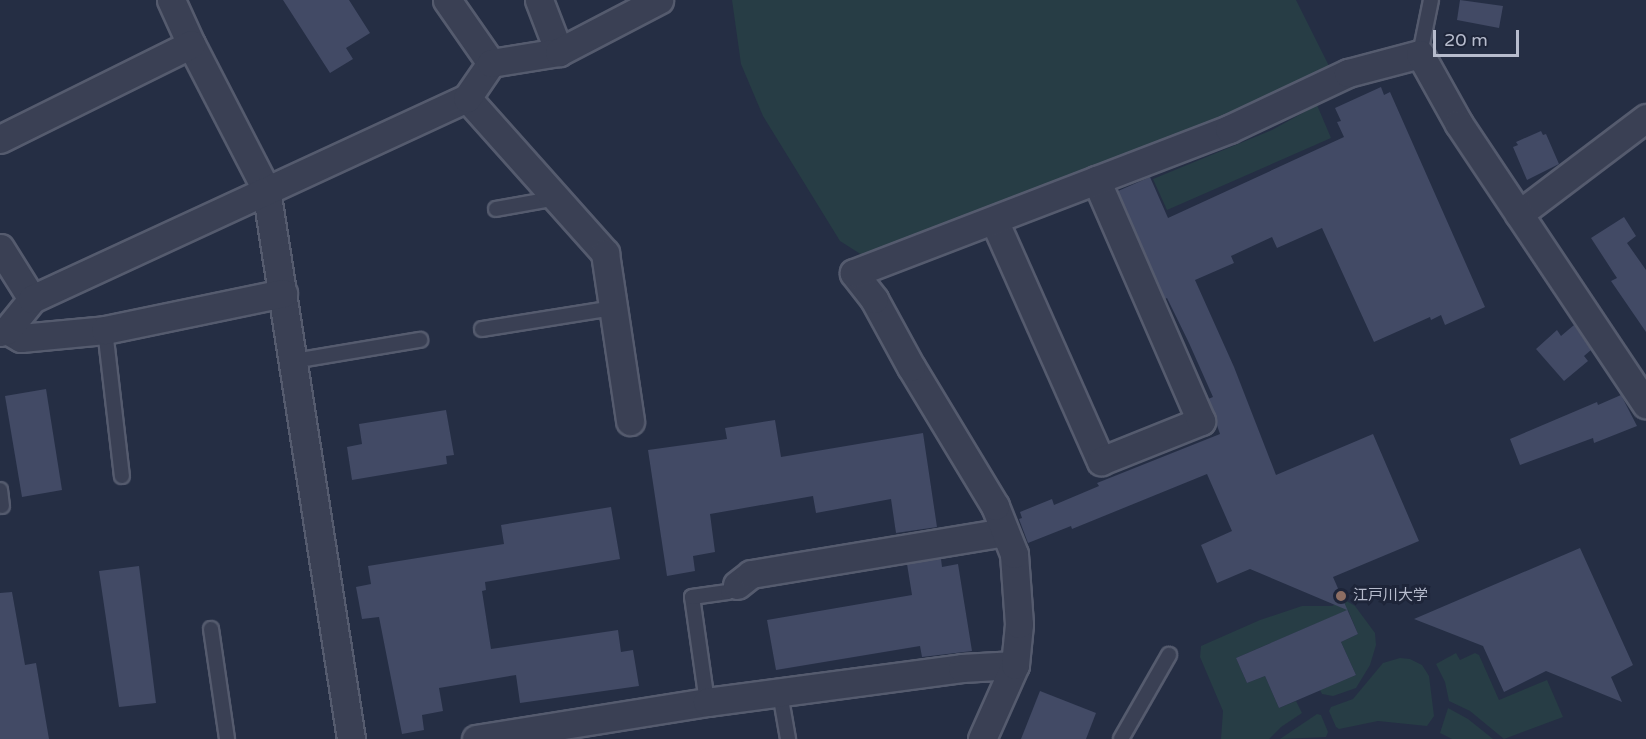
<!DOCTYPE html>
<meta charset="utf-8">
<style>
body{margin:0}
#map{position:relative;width:1646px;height:739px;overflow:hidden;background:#252e44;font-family:"Varela Round","Noto Sans JP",sans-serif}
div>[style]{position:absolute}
.green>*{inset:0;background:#273d45}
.building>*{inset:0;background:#424a65}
.roads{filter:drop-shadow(2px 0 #555b6e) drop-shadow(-2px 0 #555b6e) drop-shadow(0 2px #555b6e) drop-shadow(0 -2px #555b6e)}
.lane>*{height:14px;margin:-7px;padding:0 7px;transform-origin:7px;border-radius:7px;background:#3a4054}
.street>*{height:27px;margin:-13.5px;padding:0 13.5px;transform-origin:13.5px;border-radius:13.5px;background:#3a4054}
.dots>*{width:16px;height:16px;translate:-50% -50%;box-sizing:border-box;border:3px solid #1e2539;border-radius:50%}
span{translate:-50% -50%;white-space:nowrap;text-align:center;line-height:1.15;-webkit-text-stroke:6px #1e2539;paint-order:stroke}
.poi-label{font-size:15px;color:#b7bccd}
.left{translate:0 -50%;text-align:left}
.scale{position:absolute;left:1433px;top:30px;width:86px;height:27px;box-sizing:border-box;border:3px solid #b7bccd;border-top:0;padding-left:8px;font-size:18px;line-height:21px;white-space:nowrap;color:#b7bccd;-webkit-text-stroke:4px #1e2539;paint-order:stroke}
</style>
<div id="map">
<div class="green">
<div style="clip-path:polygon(732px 0,1296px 0,1330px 68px,1266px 104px,908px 246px,862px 255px,840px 241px,763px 116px,741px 64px)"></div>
<div style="clip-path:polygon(1317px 105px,1331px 138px,1167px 210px,1153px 179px,1272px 130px)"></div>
<div style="clip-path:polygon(1345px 600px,1355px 606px,1375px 633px,1376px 645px,1370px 665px,1356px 688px,1333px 696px,1322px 694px,1320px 690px,1356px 675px,1341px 642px,1358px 634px,1348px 610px,1236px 658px,1247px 683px,1265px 676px,1279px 708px,1296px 701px,1302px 713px,1281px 727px,1269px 739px,1221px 739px,1223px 711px,1200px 657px,1201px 646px,1260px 620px,1302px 606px,1332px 606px)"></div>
<div style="clip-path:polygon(1456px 653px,1460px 660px,1475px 653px,1479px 655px,1499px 700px,1547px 680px,1563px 717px,1504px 739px,1470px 711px,1449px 701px,1445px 682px,1436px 664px)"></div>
<div style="clip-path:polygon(1400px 658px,1410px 659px,1422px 665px,1429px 676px,1434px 716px,1427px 726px,1378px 721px,1339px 729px,1336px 727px,1329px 711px,1331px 707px,1353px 699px,1383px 663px)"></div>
<div style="clip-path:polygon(1448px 708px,1468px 719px,1493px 739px,1452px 739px,1440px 733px)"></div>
<div style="clip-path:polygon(1317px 714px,1321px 715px,1328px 732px,1326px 737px,1280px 739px)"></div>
</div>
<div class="building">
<div style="clip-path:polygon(283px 0,349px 0,370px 33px,346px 48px,353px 59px,330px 73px)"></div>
<div style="clip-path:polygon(1460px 0,1503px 6px,1499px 28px,1457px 20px)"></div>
<div style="clip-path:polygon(1381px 87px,1384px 95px,1390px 92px,1485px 307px,1445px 325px,1441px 315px,1431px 320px,1430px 317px,1374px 342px,1322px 228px,1277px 248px,1272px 237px,1231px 256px,1234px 263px,1195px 280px,1234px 367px,1276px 475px,1373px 434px,1419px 541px,1333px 577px,1358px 634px,1341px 642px,1356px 675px,1279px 708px,1265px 676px,1247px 683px,1236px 658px,1347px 610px,1250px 569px,1217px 583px,1201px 545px,1232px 531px,1207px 474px,1072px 529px,1071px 526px,1028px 543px,1019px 519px,1022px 518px,1020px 512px,1052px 499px,1054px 505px,1099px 486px,1097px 483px,1220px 434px,1208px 399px,1213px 397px,1189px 343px,1167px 298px,1165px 299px,1118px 191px,1150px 177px,1168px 218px,1344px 137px,1337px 122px,1341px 121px,1335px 108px)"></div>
<div style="clip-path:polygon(1541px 131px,1543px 135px,1546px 134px,1559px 164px,1527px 180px,1513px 147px,1518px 145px,1516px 142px)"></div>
<div style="clip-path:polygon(1624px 217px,1636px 236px,1627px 243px,1646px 270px,1646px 332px,1611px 281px,1617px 278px,1591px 238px)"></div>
<div style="clip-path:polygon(1574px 325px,1591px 350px,1584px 356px,1588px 361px,1564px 381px,1536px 349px,1557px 330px,1561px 336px)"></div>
<div style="clip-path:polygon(46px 389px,62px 490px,22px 497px,5px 396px)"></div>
<div style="clip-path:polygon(1621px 395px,1637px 426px,1594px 443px,1593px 438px,1520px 465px,1510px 439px,1597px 402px,1598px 405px)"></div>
<div style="clip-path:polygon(446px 410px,454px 455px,446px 456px,447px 464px,352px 480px,347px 447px,362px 444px,359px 424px)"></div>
<div style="clip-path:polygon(775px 420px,781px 457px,923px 433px,937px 527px,896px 533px,891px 499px,816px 513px,813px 496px,710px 514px,715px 552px,693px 556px,695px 571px,667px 576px,648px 450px,727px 439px,725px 428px)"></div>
<div style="clip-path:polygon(611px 507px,620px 559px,485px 582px,486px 590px,482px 591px,491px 649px,618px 630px,621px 652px,633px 650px,639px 686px,520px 703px,516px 675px,439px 688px,443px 711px,422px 715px,424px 730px,402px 734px,379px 617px,362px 619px,356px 587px,371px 584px,368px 566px,504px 544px,501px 525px)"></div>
<div style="clip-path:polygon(1580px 548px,1633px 665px,1611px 677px,1622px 702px,1546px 671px,1504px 692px,1483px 646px,1414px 619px)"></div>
<div style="clip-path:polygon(941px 559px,942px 567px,958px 564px,972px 651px,922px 657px,920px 646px,776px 670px,767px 620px,912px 595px,907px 564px)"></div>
<div style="clip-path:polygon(139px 566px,156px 703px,119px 707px,99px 571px)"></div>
<div style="clip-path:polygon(12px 592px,25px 665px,36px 663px,49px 739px,0 739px,0 593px)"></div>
<div style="clip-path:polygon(1040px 691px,1096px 713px,1086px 739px,1021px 739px)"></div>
</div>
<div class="roads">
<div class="lane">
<div style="left:1420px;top:54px;width:55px;rotate:-78.5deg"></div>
<div style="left:496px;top:209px;width:63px;rotate:-10.1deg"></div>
<div style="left:482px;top:329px;width:133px;rotate:-9.1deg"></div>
<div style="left:105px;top:330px;width:147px;rotate:83.4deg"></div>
<div style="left:294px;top:361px;width:128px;rotate:-9.5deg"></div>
<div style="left:0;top:490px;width:16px;rotate:83deg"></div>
<div style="left:211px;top:629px;width:111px;rotate:81.7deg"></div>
<div style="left:780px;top:693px;width:47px;rotate:80.1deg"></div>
<div style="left:707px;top:702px;width:106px;rotate:-98.1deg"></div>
<div style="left:692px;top:597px;width:36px;rotate:-8deg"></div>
<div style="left:728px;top:592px;width:11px;rotate:-38deg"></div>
<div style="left:1121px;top:739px;width:97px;rotate:-60.3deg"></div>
</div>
<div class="street">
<div style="left:171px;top:0;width:48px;rotate:65.6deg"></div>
<div style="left:191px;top:44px;width:163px;rotate:62.7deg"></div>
<div style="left:266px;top:189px;width:557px;rotate:81.21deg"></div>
<div style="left:447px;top:0;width:77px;rotate:55.1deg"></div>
<div style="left:539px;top:0;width:56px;rotate:69deg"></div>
<div style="left:467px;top:98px;width:208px;rotate:48.3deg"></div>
<div style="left:605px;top:253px;width:170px;rotate:81.5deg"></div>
<div style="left:0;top:139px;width:213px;rotate:-26.4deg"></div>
<div style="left:1519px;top:214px;width:159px;rotate:-37.1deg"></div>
<div style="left:994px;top:220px;width:264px;rotate:66.1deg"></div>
<div style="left:1101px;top:461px;width:108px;rotate:-21.8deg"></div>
<div style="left:1201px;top:421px;width:263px;rotate:-113.5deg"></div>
<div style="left:0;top:248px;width:60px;rotate:57.9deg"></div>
<div style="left:7px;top:330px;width:16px;rotate:30deg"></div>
<div style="left:21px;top:338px;width:84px;rotate:-5.4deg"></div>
<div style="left:105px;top:330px;width:182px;rotate:-11.7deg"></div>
<div style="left:0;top:332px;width:7px;rotate:-16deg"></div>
<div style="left:7px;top:330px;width:40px;rotate:-51deg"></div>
<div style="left:32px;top:299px;width:479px;rotate:-24.8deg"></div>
<div style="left:467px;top:98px;width:42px;rotate:-55.6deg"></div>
<div style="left:491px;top:63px;width:69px;rotate:-9.2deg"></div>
<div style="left:559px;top:52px;width:113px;rotate:-27.5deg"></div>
<div style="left:737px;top:585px;width:18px;rotate:-38deg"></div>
<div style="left:751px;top:574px;width:257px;rotate:-9.4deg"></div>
<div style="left:476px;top:739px;width:234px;rotate:-9.1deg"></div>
<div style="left:707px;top:702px;width:257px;rotate:-7.6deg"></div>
<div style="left:962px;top:668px;width:53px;rotate:-3.2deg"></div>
<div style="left:982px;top:739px;width:81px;rotate:-66deg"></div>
<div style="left:1015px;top:665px;width:41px;rotate:-84.4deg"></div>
<div style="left:1019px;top:624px;width:70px;rotate:-94.1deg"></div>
<div style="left:1014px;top:554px;width:52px;rotate:-111.6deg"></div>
<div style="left:995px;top:506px;width:162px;rotate:-121.1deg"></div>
<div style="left:911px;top:367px;width:77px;rotate:-118.6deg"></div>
<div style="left:874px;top:299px;width:33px;rotate:-128deg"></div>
<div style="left:854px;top:273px;width:402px;rotate:-21deg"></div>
<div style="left:1229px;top:129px;width:132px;rotate:-25.2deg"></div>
<div style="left:1348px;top:73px;width:74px;rotate:-14.8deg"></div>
<div style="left:1420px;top:54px;width:80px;rotate:60.9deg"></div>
<div style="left:1459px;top:124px;width:337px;rotate:56.3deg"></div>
</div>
</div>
<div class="dots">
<div style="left:1341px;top:596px;background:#8d6e63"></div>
</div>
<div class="poi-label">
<span class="left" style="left:1353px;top:596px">江戸川大学</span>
</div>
<div class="scale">20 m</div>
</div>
